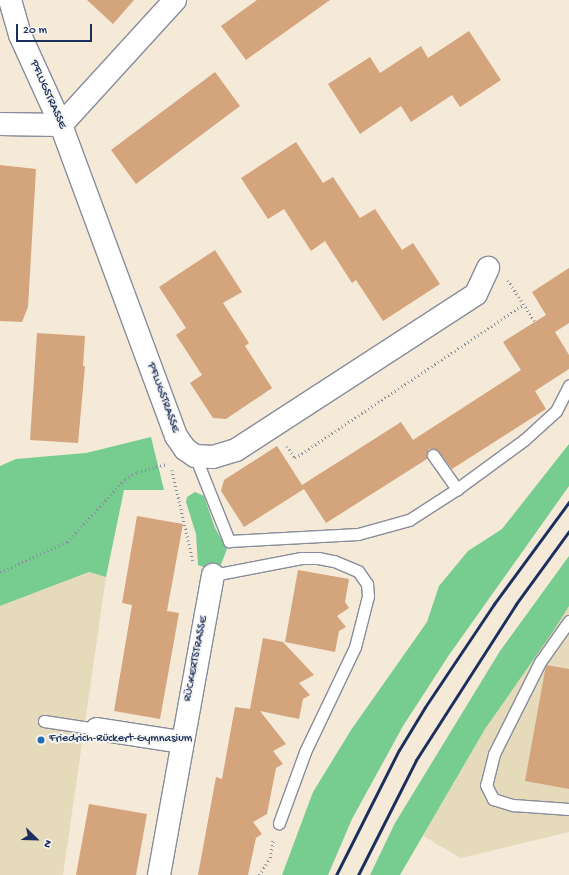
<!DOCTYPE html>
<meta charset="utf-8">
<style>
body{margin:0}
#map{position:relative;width:569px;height:875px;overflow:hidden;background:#f5e9d8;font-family:"Gochi Hand",sans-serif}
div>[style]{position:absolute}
.built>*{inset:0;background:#e5dbba}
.green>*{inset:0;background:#77cc90}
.building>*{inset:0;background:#d4a47d}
.path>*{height:2.5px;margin-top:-1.25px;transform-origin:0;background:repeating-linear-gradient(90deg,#888c9b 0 1px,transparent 0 4px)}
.roads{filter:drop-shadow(1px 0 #888c9b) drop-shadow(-1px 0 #888c9b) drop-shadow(0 1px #888c9b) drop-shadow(0 -1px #888c9b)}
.service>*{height:11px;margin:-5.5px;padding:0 5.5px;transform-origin:5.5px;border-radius:5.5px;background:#fff}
.minor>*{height:22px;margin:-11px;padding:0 11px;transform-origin:11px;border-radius:11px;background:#fff}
.rail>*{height:3px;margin:-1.5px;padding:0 1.5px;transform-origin:1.5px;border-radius:1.5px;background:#1b2f5e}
.dots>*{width:11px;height:11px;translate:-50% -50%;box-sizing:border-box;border:2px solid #f6f6f2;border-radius:50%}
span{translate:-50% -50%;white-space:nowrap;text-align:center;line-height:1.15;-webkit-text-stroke:4px #f6f6f2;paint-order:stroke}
.street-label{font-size:12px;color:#1b2f5e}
.poi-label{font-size:12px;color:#1b2f5e}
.left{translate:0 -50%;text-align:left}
.north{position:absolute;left:16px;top:819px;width:40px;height:40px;-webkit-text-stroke:3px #f6f6f2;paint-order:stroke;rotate:113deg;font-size:11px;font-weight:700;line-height:16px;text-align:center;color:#1b2f5e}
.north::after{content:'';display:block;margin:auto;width:14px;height:18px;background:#1b2f5e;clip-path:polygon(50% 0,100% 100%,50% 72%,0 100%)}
.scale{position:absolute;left:16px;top:24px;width:76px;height:18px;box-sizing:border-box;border:2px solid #1b2f5e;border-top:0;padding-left:5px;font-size:12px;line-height:14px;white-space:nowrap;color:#1b2f5e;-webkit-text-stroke:3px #f6f6f2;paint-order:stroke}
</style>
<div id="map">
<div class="built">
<div style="clip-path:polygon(89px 572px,106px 577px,63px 875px,0 875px,0 606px)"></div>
<div style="clip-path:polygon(569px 606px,569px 832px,461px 858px,423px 836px,485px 729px)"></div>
</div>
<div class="green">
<div style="clip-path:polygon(151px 437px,164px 490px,124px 490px,106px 577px,89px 572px,0 606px,0 466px,16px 459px,86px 453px)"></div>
<div style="clip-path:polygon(569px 444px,569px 486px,449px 655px,403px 726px,352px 819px,328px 875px,282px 875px,313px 792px,351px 730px,427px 622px,439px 586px,468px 551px,502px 529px)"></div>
<div style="clip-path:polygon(195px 492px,204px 496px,215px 528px,227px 549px,220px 567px,212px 570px,198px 565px,196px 534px,186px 502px,187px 497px)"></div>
<div style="clip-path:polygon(569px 556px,569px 606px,554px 630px,485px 729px,400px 875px,370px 875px,395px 823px,500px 651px)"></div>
</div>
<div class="building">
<div style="clip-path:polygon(87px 0,134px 0,113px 24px)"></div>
<div style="clip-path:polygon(257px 0,330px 0,246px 60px,221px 26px)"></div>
<div style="clip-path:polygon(469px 31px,501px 80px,460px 107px,452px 95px,411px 122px,401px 106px,360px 134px,328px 84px,370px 57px,380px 73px,421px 46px,428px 58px)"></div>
<div style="clip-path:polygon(215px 72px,240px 106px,136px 184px,111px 150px)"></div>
<div style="clip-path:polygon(296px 142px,323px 183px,333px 177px,360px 218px,375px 209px,402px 250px,413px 243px,440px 284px,383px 321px,356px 280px,352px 283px,325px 241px,311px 251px,284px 209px,268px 219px,241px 178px)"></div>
<div style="clip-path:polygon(0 165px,36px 169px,28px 307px,22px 322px,0 321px)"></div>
<div style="clip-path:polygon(215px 250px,242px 292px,223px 303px,249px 343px,245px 346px,272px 388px,226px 419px,213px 418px,190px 383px,202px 375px,176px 335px,186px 328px,159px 287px)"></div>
<div style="clip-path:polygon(569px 268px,569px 323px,555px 332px,569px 355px,569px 369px,535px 391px,546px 409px,452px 469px,438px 451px,429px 449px,427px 459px,326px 523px,304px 489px,244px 527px,221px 491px,224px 480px,277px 446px,302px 485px,401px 422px,413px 440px,521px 370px,503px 342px,546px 315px,532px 292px)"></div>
<div style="clip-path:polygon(37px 333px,85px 336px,83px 366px,85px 366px,78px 443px,30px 440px)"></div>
<div style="clip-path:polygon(137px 516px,183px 524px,167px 611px,179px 613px,160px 719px,114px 711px,132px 605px,122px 603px)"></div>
<div style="clip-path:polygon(298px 570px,349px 579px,345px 602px,349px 608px,337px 616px,346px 627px,339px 631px,335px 652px,285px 642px)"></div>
<div style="clip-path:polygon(263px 638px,283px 642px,314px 675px,299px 683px,310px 695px,303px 699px,299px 719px,260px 711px,286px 744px,273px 751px,283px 764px,276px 768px,267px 814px,253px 822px,262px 834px,256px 838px,248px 875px,198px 875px,216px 777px,222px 779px,235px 707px,250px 709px)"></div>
<div style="clip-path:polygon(546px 665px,569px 669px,569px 789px,525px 781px)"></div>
<div style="clip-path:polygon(89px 804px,147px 814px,136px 875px,76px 875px)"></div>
</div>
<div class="path">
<div style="left:508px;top:280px;width:50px;rotate:57.3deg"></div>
<div style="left:287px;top:446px;width:14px;rotate:56deg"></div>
<div style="left:295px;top:458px;width:276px;rotate:-33.9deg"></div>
<div style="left:172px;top:470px;width:93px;rotate:77deg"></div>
<div style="left:0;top:572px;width:73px;rotate:-24.1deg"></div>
<div style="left:67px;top:542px;width:86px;rotate:-47.4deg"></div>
<div style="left:125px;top:479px;width:14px;rotate:-30deg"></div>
<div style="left:137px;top:472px;width:31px;rotate:-15deg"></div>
<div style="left:259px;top:875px;width:20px;rotate:-57deg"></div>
<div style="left:270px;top:858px;width:18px;rotate:-81deg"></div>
</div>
<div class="roads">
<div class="service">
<div style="left:433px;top:455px;width:42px;rotate:54.8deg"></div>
<div style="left:195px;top:456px;width:92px;rotate:68.2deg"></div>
<div style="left:229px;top:541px;width:129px;rotate:-3.1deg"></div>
<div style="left:358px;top:534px;width:53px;rotate:-15.4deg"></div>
<div style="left:409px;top:520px;width:57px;rotate:-32.9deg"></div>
<div style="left:457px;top:489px;width:83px;rotate:-36.2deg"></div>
<div style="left:524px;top:440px;width:43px;rotate:-42.2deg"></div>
<div style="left:556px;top:411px;width:29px;rotate:-63deg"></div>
<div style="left:213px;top:575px;width:90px;rotate:-10.9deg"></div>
<div style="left:301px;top:558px;width:17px"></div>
<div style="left:318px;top:558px;width:16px;rotate:11deg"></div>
<div style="left:334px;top:561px;width:26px;rotate:23deg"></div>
<div style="left:358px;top:571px;width:16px;rotate:55deg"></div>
<div style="left:367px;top:584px;width:12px;rotate:85deg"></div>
<div style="left:368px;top:596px;width:53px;rotate:104.3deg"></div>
<div style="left:355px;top:647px;width:116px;rotate:115.5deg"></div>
<div style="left:305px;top:752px;width:76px;rotate:110.1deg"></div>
<div style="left:569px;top:621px;width:50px;rotate:125.3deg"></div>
<div style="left:540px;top:662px;width:103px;rotate:116.6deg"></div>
<div style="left:494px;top:754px;width:32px;rotate:104deg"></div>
<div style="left:486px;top:785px;width:16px;rotate:63deg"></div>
<div style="left:493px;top:799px;width:21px;rotate:17deg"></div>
<div style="left:513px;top:805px;width:56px;rotate:4.1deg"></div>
<div style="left:44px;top:721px;width:54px;rotate:8.6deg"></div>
</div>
<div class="minor">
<div style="left:10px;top:0;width:36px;rotate:74deg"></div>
<div style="left:20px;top:35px;width:99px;rotate:65.5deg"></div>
<div style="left:61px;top:125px;width:332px;rotate:69.7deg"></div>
<div style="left:176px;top:436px;width:16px;rotate:55deg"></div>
<div style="left:185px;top:449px;width:12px;rotate:35deg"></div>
<div style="left:195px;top:456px;width:18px;rotate:3deg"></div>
<div style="left:213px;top:457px;width:24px;rotate:-17deg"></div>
<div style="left:236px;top:450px;width:286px;rotate:-33deg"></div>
<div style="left:476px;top:294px;width:29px;rotate:-65deg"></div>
<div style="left:0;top:124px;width:61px;rotate:0.9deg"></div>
<div style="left:61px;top:125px;width:169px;rotate:-47.6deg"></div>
<div style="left:97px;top:729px;width:85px;rotate:8.8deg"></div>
<div style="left:159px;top:875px;width:305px;rotate:-79.8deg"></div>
</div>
</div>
<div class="rail">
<div style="left:336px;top:875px;width:140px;rotate:-63.3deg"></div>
<div style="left:399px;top:750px;width:50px;rotate:-58.8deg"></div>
<div style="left:425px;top:707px;width:124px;rotate:-56.2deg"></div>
<div style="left:494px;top:604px;width:127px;rotate:-53.7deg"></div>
<div style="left:358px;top:875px;width:129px;rotate:-63.2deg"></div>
<div style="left:416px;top:760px;width:185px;rotate:-57.3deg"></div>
<div style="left:516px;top:604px;width:90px;rotate:-54deg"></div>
</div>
<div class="dots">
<div style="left:41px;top:740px;background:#1f6fb2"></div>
</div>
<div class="street-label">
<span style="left:47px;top:95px;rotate:66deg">PFLUGSTRASSE</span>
<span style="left:162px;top:398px;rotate:70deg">PFLUGSTRASSE</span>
<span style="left:197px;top:659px;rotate:-79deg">RÜCKERTSTRASSE</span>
</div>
<div class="poi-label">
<span class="left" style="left:49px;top:740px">Friedrich-Rückert-Gymnasium</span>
</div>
<div class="north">N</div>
<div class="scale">20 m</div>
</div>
